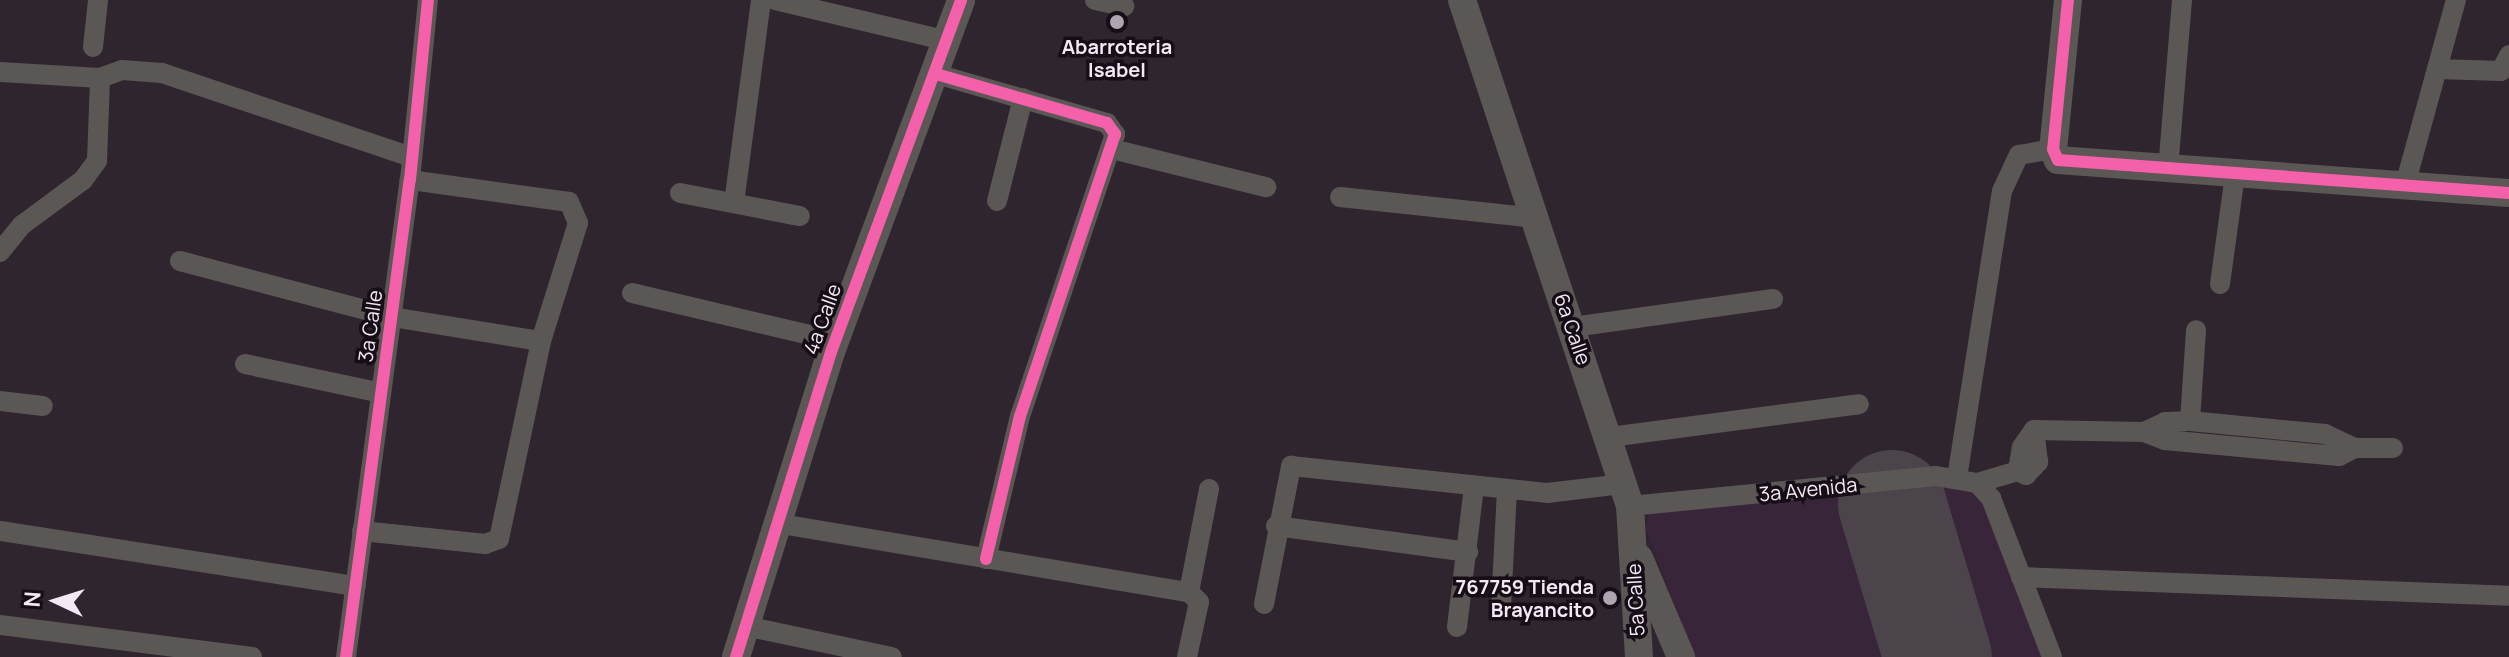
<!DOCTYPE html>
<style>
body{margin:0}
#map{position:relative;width:2509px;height:657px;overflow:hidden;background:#2e252f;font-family:Manrope,sans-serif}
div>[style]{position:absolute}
.built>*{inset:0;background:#39253a}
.runway>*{height:108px;margin:-54px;padding:0 54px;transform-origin:54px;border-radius:54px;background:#4b444a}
.street>*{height:20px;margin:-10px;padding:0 10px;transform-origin:10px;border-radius:10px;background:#5a5755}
.secondary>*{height:28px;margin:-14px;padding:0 14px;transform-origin:14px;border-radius:14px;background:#5a5755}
.cycleway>*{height:12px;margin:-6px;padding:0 6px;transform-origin:6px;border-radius:6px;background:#f560ab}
.dots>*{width:22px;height:22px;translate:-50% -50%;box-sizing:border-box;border:4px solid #150e16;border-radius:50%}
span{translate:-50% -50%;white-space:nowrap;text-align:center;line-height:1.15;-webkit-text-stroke:7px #150e16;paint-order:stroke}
.poi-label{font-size:20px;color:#f4e8f4;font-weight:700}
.right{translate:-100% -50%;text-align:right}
.street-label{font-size:20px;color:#f4e8f4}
.north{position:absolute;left:16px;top:561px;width:80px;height:80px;-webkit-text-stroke:6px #150e16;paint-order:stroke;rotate:274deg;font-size:22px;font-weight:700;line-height:32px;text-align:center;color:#f4e8f4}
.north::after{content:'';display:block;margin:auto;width:28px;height:36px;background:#f4e8f4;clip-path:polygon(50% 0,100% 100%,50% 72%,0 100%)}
</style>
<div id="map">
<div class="built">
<div style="clip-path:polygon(1959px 483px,1983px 493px,2042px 657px,1695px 657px,1646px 530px,1649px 510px)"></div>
</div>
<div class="runway">
<div style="left:1892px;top:504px;width:160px;rotate:73.3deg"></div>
</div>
<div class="street">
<div style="left:775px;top:0;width:179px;rotate:13.3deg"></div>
<div style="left:1095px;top:0;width:30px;rotate:12deg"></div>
<div style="left:93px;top:47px;width:47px;rotate:-83.9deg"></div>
<div style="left:2437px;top:69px;width:64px;rotate:1.8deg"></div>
<div style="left:2501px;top:71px;width:18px;rotate:-63deg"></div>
<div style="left:0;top:72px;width:100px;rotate:3.4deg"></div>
<div style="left:100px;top:78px;width:23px;rotate:-20deg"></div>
<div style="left:122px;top:70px;width:40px;rotate:4.3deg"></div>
<div style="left:162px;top:73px;width:264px;rotate:18.6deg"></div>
<div style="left:936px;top:74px;width:178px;rotate:16deg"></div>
<div style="left:1107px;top:123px;width:14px;rotate:54deg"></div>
<div style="left:1115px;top:134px;width:298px;rotate:108.6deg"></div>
<div style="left:1020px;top:416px;width:147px;rotate:103.4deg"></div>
<div style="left:1112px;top:149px;width:159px;rotate:13.9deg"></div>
<div style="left:2168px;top:170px;width:171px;rotate:-85.3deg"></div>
<div style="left:2405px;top:185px;width:192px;rotate:-74.6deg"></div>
<div style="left:680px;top:193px;width:122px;rotate:10.9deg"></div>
<div style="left:1340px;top:197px;width:196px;rotate:6.1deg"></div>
<div style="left:997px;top:201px;width:106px;rotate:-75.8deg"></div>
<div style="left:734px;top:203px;width:205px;rotate:-82.4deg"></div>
<div style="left:0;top:252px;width:35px;rotate:-51deg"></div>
<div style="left:22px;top:225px;width:76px;rotate:-36.4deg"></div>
<div style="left:83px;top:180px;width:24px;rotate:-54deg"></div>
<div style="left:97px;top:161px;width:83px;rotate:-87.9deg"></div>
<div style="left:180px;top:261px;width:219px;rotate:14.8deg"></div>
<div style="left:392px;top:317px;width:151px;rotate:9.2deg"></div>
<div style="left:2220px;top:284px;width:111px;rotate:-82.2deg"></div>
<div style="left:632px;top:293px;width:209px;rotate:13.3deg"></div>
<div style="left:1573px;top:327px;width:202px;rotate:-8deg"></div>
<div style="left:245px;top:364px;width:139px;rotate:12deg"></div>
<div style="left:0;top:401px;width:43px;rotate:6.6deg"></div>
<div style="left:2190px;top:421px;width:91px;rotate:-86.2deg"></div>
<div style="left:2144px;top:432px;width:23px;rotate:-25deg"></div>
<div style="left:2165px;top:422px;width:25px;rotate:-2deg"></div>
<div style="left:2190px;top:421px;width:136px;rotate:5.5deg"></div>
<div style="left:2325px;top:434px;width:33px;rotate:25deg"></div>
<div style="left:1610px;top:437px;width:251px;rotate:-7.5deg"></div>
<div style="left:2018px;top:471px;width:9px;rotate:27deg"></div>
<div style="left:2026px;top:475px;width:18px;rotate:-47deg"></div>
<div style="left:2038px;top:462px;width:32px;rotate:-97deg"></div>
<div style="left:1957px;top:478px;width:291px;rotate:-81.1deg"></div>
<div style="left:2002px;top:191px;width:40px;rotate:-65deg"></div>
<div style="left:2019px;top:155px;width:35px;rotate:-10deg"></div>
<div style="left:1977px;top:483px;width:43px;rotate:-16.3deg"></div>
<div style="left:2018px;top:471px;width:24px;rotate:-81deg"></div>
<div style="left:2022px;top:447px;width:21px;rotate:-55deg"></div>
<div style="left:2034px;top:430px;width:110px;rotate:1deg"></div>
<div style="left:2144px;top:432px;width:22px;rotate:21deg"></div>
<div style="left:2165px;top:440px;width:175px;rotate:5.3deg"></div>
<div style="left:2339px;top:456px;width:18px;rotate:-27deg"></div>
<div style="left:2355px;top:448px;width:38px"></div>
<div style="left:1630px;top:506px;width:307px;rotate:-5.6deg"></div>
<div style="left:1936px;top:476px;width:42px;rotate:9.7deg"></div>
<div style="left:1977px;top:483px;width:21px;rotate:47deg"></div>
<div style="left:1991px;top:498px;width:170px;rotate:69deg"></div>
<div style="left:775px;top:523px;width:420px;rotate:9.5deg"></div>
<div style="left:1189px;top:592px;width:14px;rotate:45deg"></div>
<div style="left:1199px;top:602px;width:56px;rotate:102.3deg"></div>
<div style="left:1276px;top:526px;width:194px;rotate:7.7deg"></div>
<div style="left:0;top:531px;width:360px;rotate:8.8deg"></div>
<div style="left:362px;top:531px;width:124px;rotate:6deg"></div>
<div style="left:485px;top:544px;width:15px;rotate:-20deg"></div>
<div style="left:499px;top:539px;width:202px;rotate:-78deg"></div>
<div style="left:541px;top:341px;width:124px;rotate:-72.6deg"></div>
<div style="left:578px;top:223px;width:23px;rotate:-113deg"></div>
<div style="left:569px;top:202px;width:161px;rotate:-172.1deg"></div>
<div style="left:2021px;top:577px;width:488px;rotate:2.2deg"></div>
<div style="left:1189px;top:592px;width:105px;rotate:-79deg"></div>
<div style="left:1264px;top:604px;width:141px;rotate:-78.9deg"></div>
<div style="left:1291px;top:466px;width:257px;rotate:6deg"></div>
<div style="left:1547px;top:493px;width:77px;rotate:-6.8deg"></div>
<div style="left:1501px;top:608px;width:118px;rotate:-87.1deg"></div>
<div style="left:0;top:625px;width:254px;rotate:7.2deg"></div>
<div style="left:745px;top:626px;width:150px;rotate:11.9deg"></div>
<div style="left:1457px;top:627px;width:141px;rotate:-83.1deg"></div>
<div style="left:346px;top:657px;width:481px;rotate:-82.4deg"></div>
<div style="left:410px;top:180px;width:181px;rotate:-84.3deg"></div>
</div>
<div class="secondary">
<div style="left:1462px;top:0;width:533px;rotate:71.63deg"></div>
<div style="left:1630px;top:506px;width:151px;rotate:86.6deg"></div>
<div style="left:2068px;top:0;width:150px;rotate:95.7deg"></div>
<div style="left:2053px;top:149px;width:12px;rotate:66deg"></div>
<div style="left:2058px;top:160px;width:452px;rotate:4.2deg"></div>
<div style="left:1639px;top:558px;width:108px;rotate:67deg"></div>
<div style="left:736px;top:657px;width:319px;rotate:-72.7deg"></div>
<div style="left:831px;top:352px;width:375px;rotate:-69.7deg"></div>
</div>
<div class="cycleway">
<div style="left:2068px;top:0;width:150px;rotate:95.7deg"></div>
<div style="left:2053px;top:149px;width:12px;rotate:66deg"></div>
<div style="left:2058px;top:160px;width:452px;rotate:4.2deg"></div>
<div style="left:936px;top:74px;width:178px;rotate:16deg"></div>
<div style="left:1107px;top:123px;width:14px;rotate:54deg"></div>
<div style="left:1115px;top:134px;width:298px;rotate:108.6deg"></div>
<div style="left:1020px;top:416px;width:147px;rotate:103.4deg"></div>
<div style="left:346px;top:657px;width:481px;rotate:-82.4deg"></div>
<div style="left:410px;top:180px;width:181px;rotate:-84.3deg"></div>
<div style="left:736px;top:657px;width:319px;rotate:-72.7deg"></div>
<div style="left:831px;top:352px;width:375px;rotate:-69.7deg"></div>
</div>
<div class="dots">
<div style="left:1117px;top:22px;background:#afa4af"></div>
<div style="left:1610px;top:598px;background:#afa4af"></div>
</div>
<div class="poi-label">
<span style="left:1117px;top:58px">Abarroteria<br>Isabel</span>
<span class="right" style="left:1594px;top:598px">767759 Tienda<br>Brayancito</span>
</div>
<div class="street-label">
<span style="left:822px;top:319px;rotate:-70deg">4a Calle</span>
<span style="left:370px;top:326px;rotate:-82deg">3a Calle</span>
<span style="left:1573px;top:329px;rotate:71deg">6a Calle</span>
<span style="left:1808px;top:489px;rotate:-6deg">3a Avenida</span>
<span style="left:1635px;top:600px;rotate:-93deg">5a Calle</span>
</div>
<div class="north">N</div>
</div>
